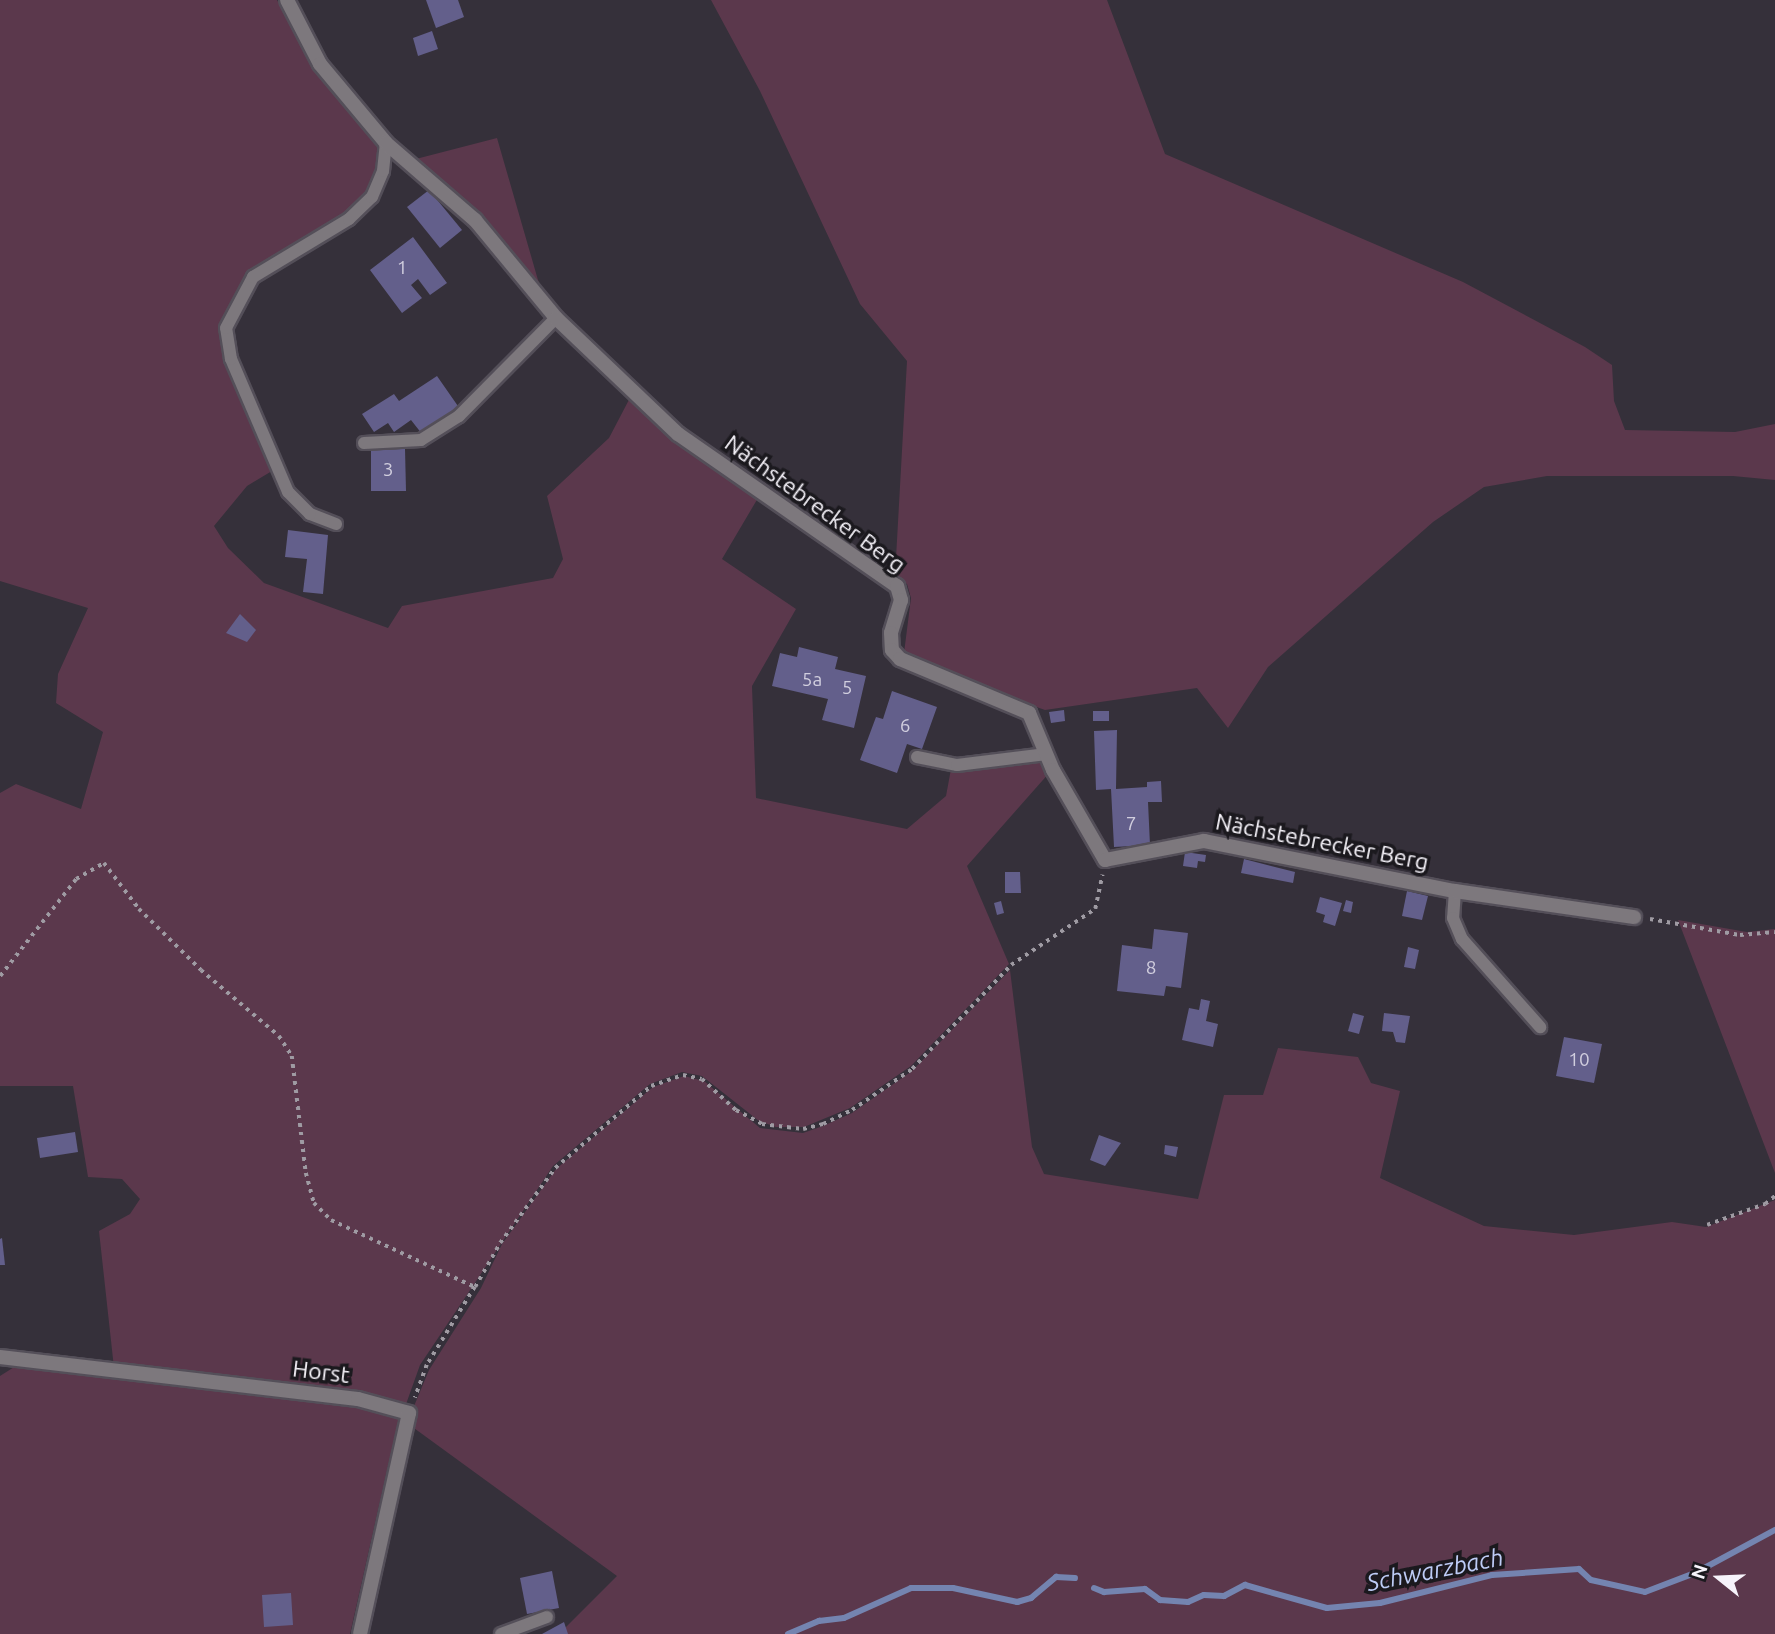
<!DOCTYPE html>
<meta charset="utf-8">
<style>
body{margin:0}
#map{position:relative;width:1775px;height:1634px;overflow:hidden;background:#35303a;font-family:Ubuntu,sans-serif}
div>[style]{position:absolute}
.green>*{inset:0;background:#5b384c}
.stream>*{height:6px;margin:-3px;padding:0 3px;transform-origin:3px;border-radius:3px;background:#7484b0}
.building>*{inset:0;background:#635f8b}
.path>*{height:3.5px;margin-top:-1.75px;transform-origin:0;background:repeating-linear-gradient(90deg,#9f9ba3 0 3.5px,transparent 0 8.5px)}
.roads{filter:drop-shadow(2px 0 #544f59) drop-shadow(-2px 0 #544f59) drop-shadow(0 2px #544f59) drop-shadow(0 -2px #544f59)}
.lane>*{height:12px;margin:-6px;padding:0 6px;transform-origin:6px;border-radius:6px;background:#7d787d}
.street>*{height:14px;margin:-7px;padding:0 7px;transform-origin:7px;border-radius:7px;background:#7d787d}
span{translate:-50% -50%;white-space:nowrap;text-align:center;line-height:1.15;-webkit-text-stroke:7px #1b191e;paint-order:stroke}
.number-label{font-size:19px;color:#d1cede}
.number-label span{-webkit-text-stroke-width:0}
.street-label{font-size:23px;color:#f6f3fa}
.water-label{font-size:24px;color:#beccf6;font-style:italic}
.north{position:absolute;left:1684px;top:1543px;width:70px;height:70px;-webkit-text-stroke:5px #1b191e;paint-order:stroke;rotate:288deg;font-size:19px;font-weight:700;line-height:28px;text-align:center;color:#f6f3fa}
.north::after{content:'';display:block;margin:auto;width:24px;height:32px;background:#f6f3fa;clip-path:polygon(50% 0,100% 100%,50% 72%,0 100%)}
</style>
<div id="map">
<div class="green">
<div style="clip-path:polygon(0 0,277px 0,317px 68px,378px 141px,380px 159px,370px 189px,349px 210px,251px 272px,222px 325px,227px 362px,272px 471px,247px 486px,214px 526px,228px 548px,264px 583px,388px 628px,402px 606px,553px 578px,563px 559px,547px 496px,609px 438px,632px 394px,758px 498px,722px 559px,796px 609px,752px 686px,756px 798px,907px 829px,946px 796px,951px 769px,1042px 759px,1050px 772px,967px 866px,1009px 964px,911px 1066px,850px 1108px,804px 1127px,776px 1127px,759px 1121px,702px 1076px,682px 1072px,650px 1084px,553px 1166px,420px 1365px,405px 1407px,114px 1368px,99px 1231px,130px 1214px,140px 1199px,122px 1179px,88px 1177px,73px 1086px,0 1086px,0 793px,16px 784px,81px 809px,103px 732px,56px 703px,58px 674px,88px 608px,0 581px)"></div>
<div style="clip-path:polygon(711px 0,1107px 0,1165px 154px,1463px 282px,1585px 347px,1612px 365px,1614px 401px,1625px 430px,1735px 432px,1775px 424px,1775px 480px,1733px 476px,1547px 476px,1484px 487px,1433px 522px,1268px 667px,1228px 728px,1197px 688px,1045px 710px,921px 666px,904px 653px,911px 598px,907px 584px,895px 576px,907px 361px,860px 304px,760px 91px)"></div>
<div style="clip-path:polygon(497px 138px,538px 280px,547px 302px,412px 160px)"></div>
<div style="clip-path:polygon(1678px 920px,1747px 932px,1775px 929px,1775px 1173px)"></div>
<div style="clip-path:polygon(1010px 970px,1032px 1147px,1044px 1174px,1198px 1199px,1224px 1095px,1263px 1095px,1278px 1048px,1358px 1057px,1371px 1083px,1400px 1091px,1380px 1178px,1484px 1226px,1574px 1235px,1672px 1222px,1706px 1227px,1775px 1200px,1775px 1634px,559px 1634px,617px 1576px,407px 1423px,429px 1370px,481px 1288px,502px 1244px,556px 1169px,653px 1087px,684px 1076px,704px 1081px,760px 1128px,803px 1133px,823px 1126px,852px 1113px,912px 1071px)"></div>
<div style="clip-path:polygon(22px 1362px,321px 1398px,400px 1413px,350px 1634px,0 1634px,0 1376px)"></div>
</div>
<div class="stream">
<div style="left:1094px;top:1588px;width:11px;rotate:22deg"></div>
<div style="left:1104px;top:1592px;width:41px;rotate:-4.2deg"></div>
<div style="left:1145px;top:1589px;width:19px;rotate:36deg"></div>
<div style="left:1160px;top:1600px;width:28px;rotate:4deg"></div>
<div style="left:1188px;top:1602px;width:17px;rotate:-24deg"></div>
<div style="left:1204px;top:1595px;width:20px;rotate:3deg"></div>
<div style="left:1224px;top:1596px;width:24px;rotate:-28deg"></div>
<div style="left:1245px;top:1585px;width:85px;rotate:15.7deg"></div>
<div style="left:1327px;top:1608px;width:53px;rotate:-5.4deg"></div>
<div style="left:1380px;top:1603px;width:115px;rotate:-14deg"></div>
<div style="left:1492px;top:1575px;width:87px;rotate:-3.9deg"></div>
<div style="left:1579px;top:1569px;width:16px;rotate:43deg"></div>
<div style="left:1591px;top:1580px;width:55px;rotate:12.5deg"></div>
<div style="left:1645px;top:1592px;width:53px;rotate:-20.8deg"></div>
<div style="left:1695px;top:1573px;width:91px;rotate:-28.3deg"></div>
<div style="left:788px;top:1634px;width:34px;rotate:-23deg"></div>
<div style="left:819px;top:1621px;width:25px;rotate:-7deg"></div>
<div style="left:844px;top:1618px;width:73px;rotate:-24.1deg"></div>
<div style="left:911px;top:1588px;width:42px"></div>
<div style="left:953px;top:1588px;width:66px;rotate:12.3deg"></div>
<div style="left:1017px;top:1602px;width:15px;rotate:-16deg"></div>
<div style="left:1031px;top:1598px;width:33px;rotate:-40deg"></div>
<div style="left:1056px;top:1577px;width:19px;rotate:3deg"></div>
</div>
<div class="building">
<div style="clip-path:polygon(426px 0,458px 0,464px 17px,436px 28px)"></div>
<div style="clip-path:polygon(432px 31px,438px 49px,418px 56px,413px 38px)"></div>
<div style="clip-path:polygon(429px 190px,462px 230px,440px 248px,407px 207px)"></div>
<div style="clip-path:polygon(413px 237px,447px 283px,430px 295px,418px 279px,411px 285px,422px 298px,402px 313px,370px 270px)"></div>
<div style="clip-path:polygon(437px 376px,460px 409px,422px 434px,411px 420px,394px 432px,388px 423px,374px 432px,362px 414px,394px 394px,399px 401px)"></div>
<div style="clip-path:polygon(371px 449px,405px 449px,406px 491px,371px 491px)"></div>
<div style="clip-path:polygon(288px 530px,328px 535px,323px 594px,303px 592px,307px 559px,285px 557px)"></div>
<div style="clip-path:polygon(240px 614px,256px 630px,247px 642px,226px 633px)"></div>
<div style="clip-path:polygon(799px 647px,838px 657px,835px 669px,866px 676px,854px 728px,822px 720px,828px 699px,772px 686px,780px 653px,797px 657px)"></div>
<div style="clip-path:polygon(892px 691px,937px 707px,922px 749px,907px 744px,897px 773px,860px 760px,876px 717px,883px 719px)"></div>
<div style="clip-path:polygon(1064px 710px,1065px 721px,1051px 723px,1049px 712px)"></div>
<div style="clip-path:polygon(1093px 711px,1109px 711px,1109px 721px,1093px 721px)"></div>
<div style="clip-path:polygon(1117px 730px,1116px 789px,1147px 787px,1147px 782px,1161px 781px,1162px 802px,1148px 802px,1150px 845px,1114px 847px,1111px 789px,1096px 790px,1094px 731px)"></div>
<div style="clip-path:polygon(1185px 852px,1206px 855px,1205px 862px,1198px 861px,1197px 868px,1183px 866px)"></div>
<div style="clip-path:polygon(1244px 859px,1295px 872px,1293px 883px,1241px 873px)"></div>
<div style="clip-path:polygon(1005px 872px,1020px 872px,1021px 893px,1005px 893px)"></div>
<div style="clip-path:polygon(1407px 891px,1428px 896px,1422px 920px,1402px 916px)"></div>
<div style="clip-path:polygon(1320px 897px,1342px 903px,1335px 926px,1323px 922px,1325px 915px,1316px 912px)"></div>
<div style="clip-path:polygon(1346px 900px,1353px 902px,1351px 913px,1343px 911px)"></div>
<div style="clip-path:polygon(1001px 901px,1004px 913px,997px 915px,994px 903px)"></div>
<div style="clip-path:polygon(1154px 929px,1188px 933px,1181px 988px,1166px 986px,1164px 996px,1117px 991px,1122px 945px,1152px 949px)"></div>
<div style="clip-path:polygon(1408px 947px,1419px 950px,1415px 969px,1404px 967px)"></div>
<div style="clip-path:polygon(1201px 999px,1210px 1001px,1206px 1021px,1218px 1024px,1213px 1047px,1182px 1040px,1189px 1008px,1199px 1010px)"></div>
<div style="clip-path:polygon(1353px 1013px,1364px 1016px,1359px 1034px,1348px 1031px)"></div>
<div style="clip-path:polygon(1384px 1013px,1410px 1016px,1405px 1043px,1396px 1042px,1393px 1032px,1382px 1031px)"></div>
<div style="clip-path:polygon(1564px 1037px,1602px 1044px,1594px 1083px,1556px 1076px)"></div>
<div style="clip-path:polygon(75px 1132px,78px 1152px,40px 1158px,37px 1138px)"></div>
<div style="clip-path:polygon(1099px 1135px,1121px 1143px,1105px 1166px,1090px 1160px)"></div>
<div style="clip-path:polygon(1165px 1145px,1178px 1147px,1176px 1157px,1164px 1154px)"></div>
<div style="clip-path:polygon(2px 1238px,5px 1265px,0 1265px,0 1239px)"></div>
<div style="clip-path:polygon(552px 1571px,559px 1608px,527px 1614px,520px 1578px)"></div>
<div style="clip-path:polygon(291px 1593px,293px 1625px,264px 1627px,262px 1595px)"></div>
<div style="clip-path:polygon(564px 1622px,568px 1634px,542px 1634px)"></div>
</div>
<div class="path">
<div style="left:1650px;top:919px;width:91px;rotate:10.1deg"></div>
<div style="left:1740px;top:935px;width:35px;rotate:-5deg"></div>
<div style="left:0;top:976px;width:123px;rotate:-51.9deg"></div>
<div style="left:76px;top:879px;width:32px;rotate:-30deg"></div>
<div style="left:104px;top:863px;width:58px;rotate:52.7deg"></div>
<div style="left:139px;top:909px;width:87px;rotate:44.5deg"></div>
<div style="left:201px;top:970px;width:102px;rotate:40.2deg"></div>
<div style="left:279px;top:1036px;width:24px;rotate:57deg"></div>
<div style="left:292px;top:1056px;width:118px;rotate:83.2deg"></div>
<div style="left:306px;top:1173px;width:31px;rotate:75deg"></div>
<div style="left:314px;top:1203px;width:24px;rotate:45deg"></div>
<div style="left:331px;top:1220px;width:159px;rotate:25deg"></div>
<div style="left:475px;top:1287px;width:92px;rotate:121.6deg"></div>
<div style="left:427px;top:1365px;width:35px;rotate:110deg"></div>
<div style="left:1707px;top:1225px;width:62px;rotate:-19.9deg"></div>
<div style="left:1765px;top:1204px;width:13px;rotate:-39deg"></div>
<div style="left:475px;top:1287px;width:51px;rotate:-60.4deg"></div>
<div style="left:500px;top:1243px;width:93px;rotate:-53.7deg"></div>
<div style="left:555px;top:1168px;width:126px;rotate:-40.5deg"></div>
<div style="left:651px;top:1086px;width:34px;rotate:-19deg"></div>
<div style="left:683px;top:1075px;width:19px;rotate:12deg"></div>
<div style="left:702px;top:1079px;width:46px;rotate:42.4deg"></div>
<div style="left:736px;top:1110px;width:30px;rotate:28deg"></div>
<div style="left:762px;top:1124px;width:41px;rotate:7deg"></div>
<div style="left:803px;top:1129px;width:21px;rotate:-14deg"></div>
<div style="left:823px;top:1124px;width:32px;rotate:-26deg"></div>
<div style="left:852px;top:1110px;width:73px;rotate:-34.3deg"></div>
<div style="left:912px;top:1069px;width:144px;rotate:-46.4deg"></div>
<div style="left:1011px;top:965px;width:101px;rotate:-33.7deg"></div>
<div style="left:1095px;top:909px;width:35px;rotate:-78deg"></div>
</div>
<div class="roads">
<div class="lane">
<div style="left:364px;top:443px;width:57px;rotate:-3deg"></div>
<div style="left:421px;top:440px;width:45px;rotate:-32.3deg"></div>
<div style="left:459px;top:416px;width:138px;rotate:-45.3deg"></div>
<div style="left:336px;top:524px;width:28px;rotate:-159deg"></div>
<div style="left:310px;top:514px;width:31px;rotate:-135deg"></div>
<div style="left:288px;top:492px;width:145px;rotate:-113.2deg"></div>
<div style="left:231px;top:359px;width:31px;rotate:-99deg"></div>
<div style="left:226px;top:328px;width:58px;rotate:-62.1deg"></div>
<div style="left:253px;top:277px;width:112px;rotate:-31.1deg"></div>
<div style="left:349px;top:219px;width:32px;rotate:-44deg"></div>
<div style="left:372px;top:197px;width:28px;rotate:-67deg"></div>
<div style="left:383px;top:171px;width:28px;rotate:-84deg"></div>
<div style="left:917px;top:757px;width:41px;rotate:11.3deg"></div>
<div style="left:957px;top:765px;width:90px;rotate:-7deg"></div>
<div style="left:1455px;top:891px;width:27px;rotate:94deg"></div>
<div style="left:1453px;top:918px;width:23px;rotate:67deg"></div>
<div style="left:1462px;top:939px;width:118px;rotate:48.4deg"></div>
<div style="left:501px;top:1634px;width:49px;rotate:-20.3deg"></div>
</div>
<div class="street">
<div style="left:287px;top:0;width:72px;rotate:62.7deg"></div>
<div style="left:320px;top:64px;width:103px;rotate:50.1deg"></div>
<div style="left:386px;top:143px;width:118px;rotate:40.9deg"></div>
<div style="left:475px;top:220px;width:127px;rotate:50.4deg"></div>
<div style="left:556px;top:318px;width:168px;rotate:43.6deg"></div>
<div style="left:678px;top:434px;width:267px;rotate:34.8deg"></div>
<div style="left:897px;top:586px;width:15px;rotate:74deg"></div>
<div style="left:901px;top:600px;width:34px;rotate:107deg"></div>
<div style="left:891px;top:633px;width:17px;rotate:87deg"></div>
<div style="left:892px;top:650px;width:12px;rotate:48deg"></div>
<div style="left:900px;top:659px;width:140px;rotate:22.7deg"></div>
<div style="left:1029px;top:713px;width:62px;rotate:67.2deg"></div>
<div style="left:1053px;top:770px;width:104px;rotate:60deg"></div>
<div style="left:1105px;top:860px;width:101px;rotate:-10.9deg"></div>
<div style="left:1204px;top:841px;width:256px;rotate:11.3deg"></div>
<div style="left:1455px;top:891px;width:181px;rotate:8.3deg"></div>
<div style="left:0;top:1357px;width:360px;rotate:6.7deg"></div>
<div style="left:358px;top:1399px;width:53px;rotate:15.4deg"></div>
<div style="left:409px;top:1413px;width:226px;rotate:102.5deg"></div>
</div>
</div>
<div class="number-label">
<span style="left:402px;top:268px">1</span>
<span style="left:388px;top:470px">3</span>
<span style="left:812px;top:680px">5a</span>
<span style="left:847px;top:688px">5</span>
<span style="left:905px;top:726px">6</span>
<span style="left:1131px;top:824px">7</span>
<span style="left:1151px;top:968px">8</span>
<span style="left:1579px;top:1060px">10</span>
</div>
<div class="street-label">
<span style="left:815px;top:504px;rotate:36deg">Nächstebrecker Berg</span>
<span style="left:1322px;top:842px;rotate:11deg">Nächstebrecker Berg</span>
<span style="left:321px;top:1372px;rotate:7deg">Horst</span>
</div>
<div class="water-label">
<span style="left:1435px;top:1570px;rotate:-11deg">Schwarzbach</span>
</div>
<div class="north">N</div>
</div>
